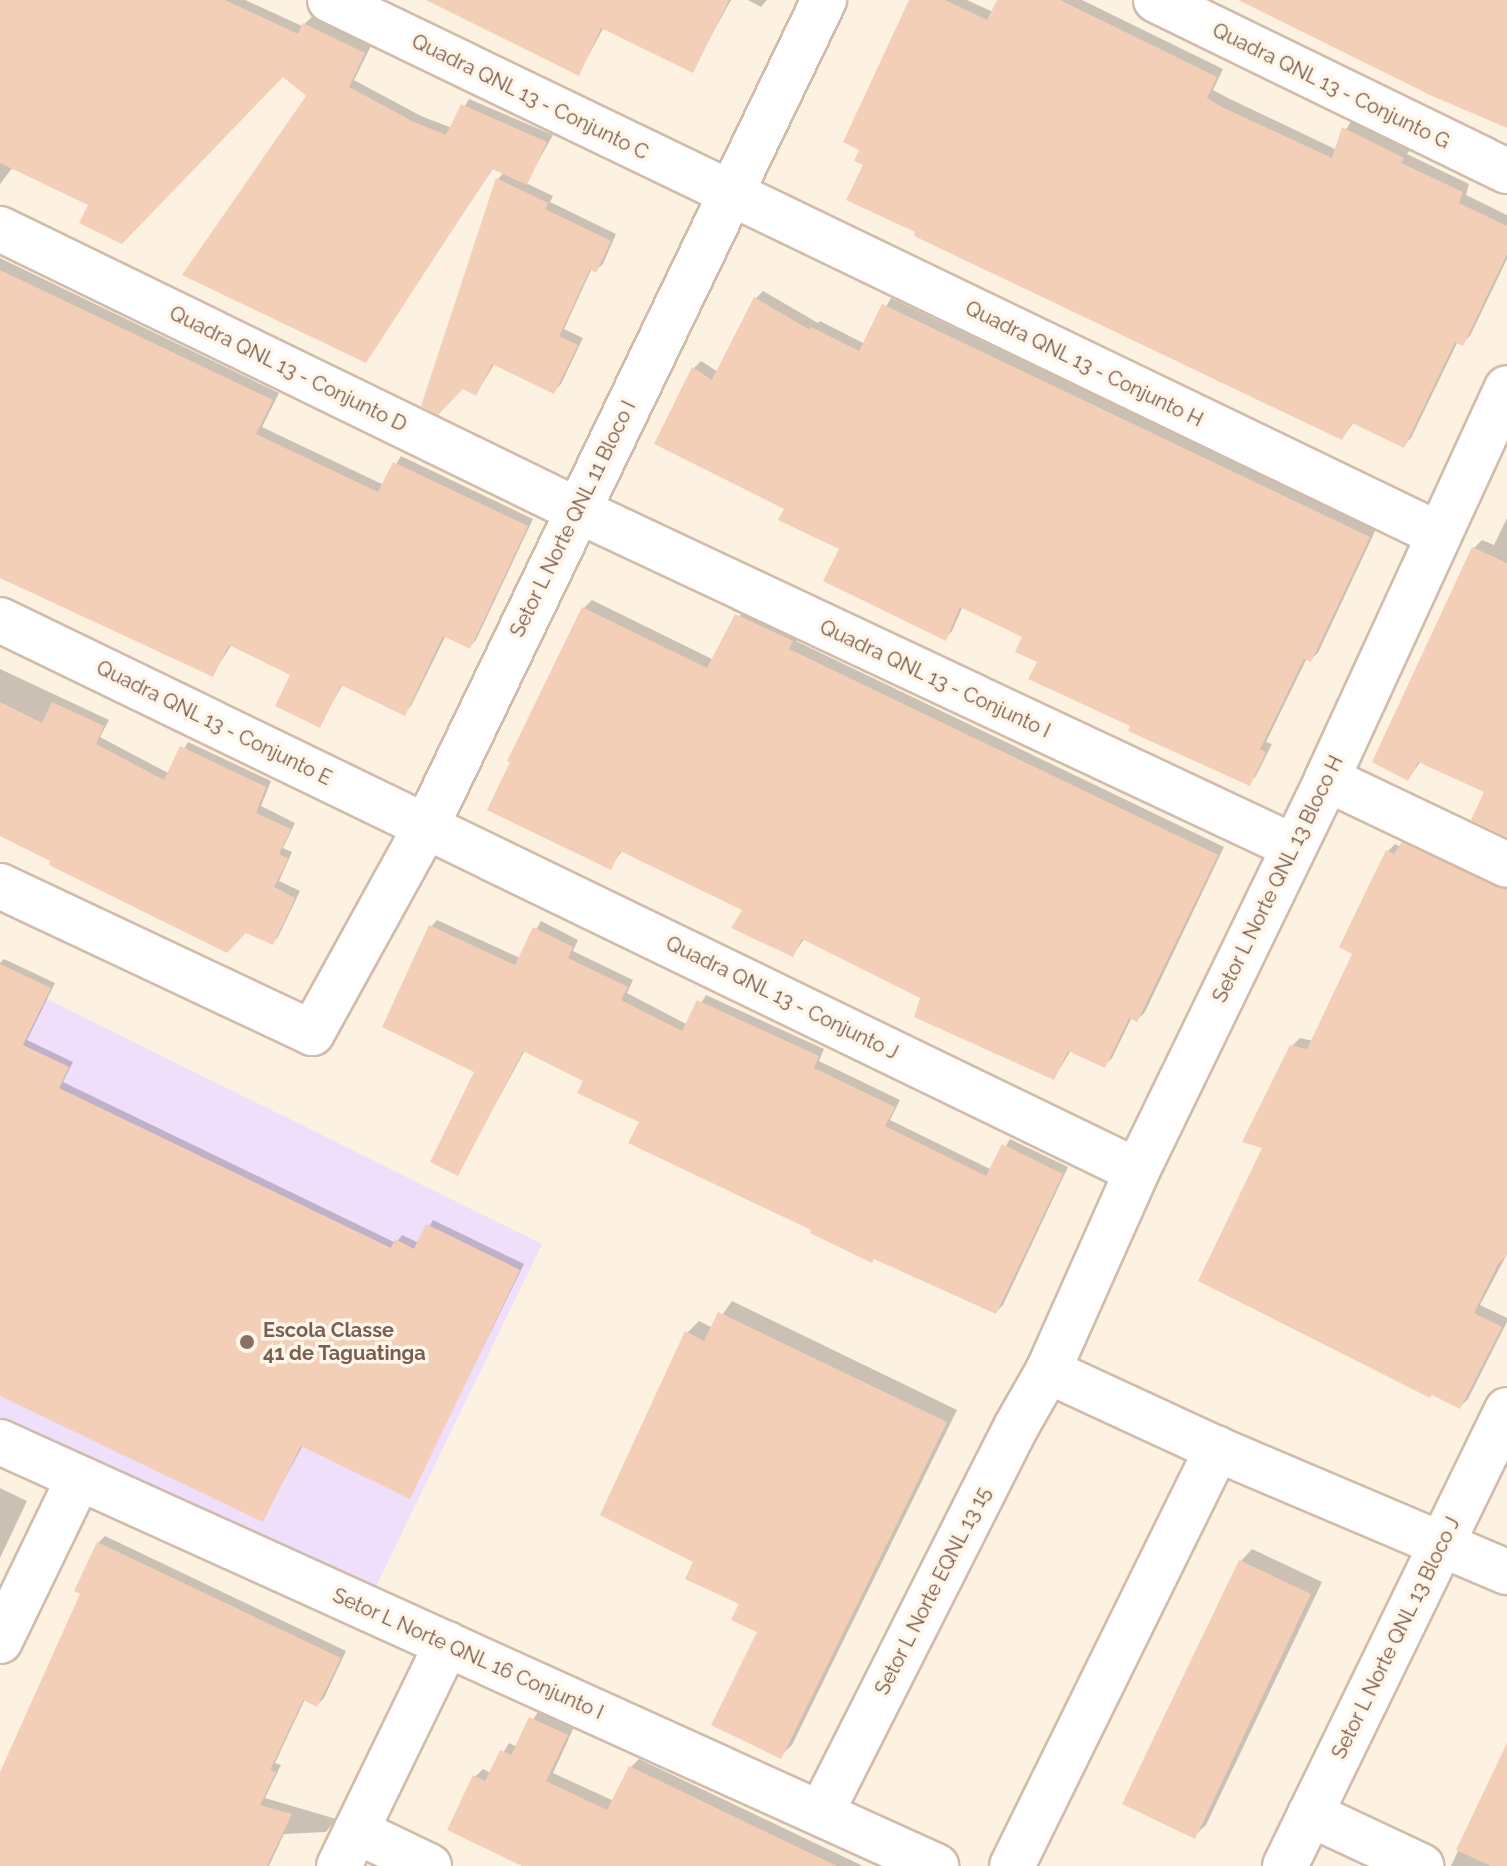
<!DOCTYPE html>
<style>
body{margin:0}
#map{position:relative;width:1507px;height:1866px;overflow:hidden;background:#fdf2e2;font-family:Raleway,sans-serif}
div>[style]{position:absolute}
.education>*{inset:0;background:#efdffa}
.shadow>*{inset:0;background:#0003}
.building>*{inset:0;background:#f4cfb8}
.roads{filter:drop-shadow(2px 0 #d1bbab) drop-shadow(-2px 0 #d1bbab) drop-shadow(0 2px #d1bbab) drop-shadow(0 -2px #d1bbab)}
.minor>*{height:44px;margin:-22px;padding:0 22px;transform-origin:22px;border-radius:22px;background:#fff}
.dots>*{width:22px;height:22px;translate:-50% -50%;box-sizing:border-box;border:4px solid #fff6ea;border-radius:50%}
span{translate:-50% -50%;white-space:nowrap;text-align:center;line-height:1.15;-webkit-text-stroke:7px #fff6ea;paint-order:stroke}
.street-label{font-size:20px;color:#775747}
.education-label{font-size:20px;color:#785e54;font-weight:700}
.left{translate:0 -50%;text-align:left}
</style>
<div id="map">
<div class="education">
<div style="clip-path:polygon(0 976px,542px 1244px,364px 1611px,0 1440px)"></div>
</div>
<div class="shadow">
<div style="clip-path:polygon(0 0,245px 0,302px 26px,312px 17px,371px 46px,354px 80px,421px 116px,452px 128px,469px 99px,553px 135px,526px 183px,553px 196px,550px 202px,616px 234px,603px 264px,596px 270px,592px 268px,564px 329px,583px 338px,561px 384px,554px 391px,495px 363px,476px 394px,462px 387px,423px 405px,498px 179px,504px 172px,494px 167px,365px 361px,309px 96px,283px 75px,90px 204px,13px 167px,0 184px)"></div>
<div style="clip-path:polygon(427px 0,731px 0,692px 70px,604px 27px,579px 73px)"></div>
<div style="clip-path:polygon(748px 0,767px 0,761px 7px)"></div>
<div style="clip-path:polygon(911px 0,967px 0,993px 12px,999px 0,1082px 0,1223px 69px,1213px 90px,1230px 99px,1335px 149px,1351px 121px,1410px 150px,1407px 154px,1469px 184px,1466px 195px,1507px 215px,1507px 259px,1470px 336px,1462px 343px,1458px 341px,1411px 438px,1404px 445px,1354px 422px,1342px 438px,918px 232px,865px 164px)"></div>
<div style="clip-path:polygon(0 258px,279px 393px,262px 427px,384px 485px,401px 456px,533px 519px,476px 640px,469px 647px,446px 635px,411px 706px,404px 713px,343px 684px,319px 726px,292px 674px,232px 644px,213px 674px,0 576px)"></div>
<div style="clip-path:polygon(763px 291px,818px 323px,820px 321px,865px 344px,891px 298px,1376px 529px,1318px 653px,1310px 660px,1307px 658px,1266px 742px,1272px 744px,1256px 776px,1249px 783px,1133px 725px,1039px 662px,1025px 636px,963px 606px,952px 631px,945px 639px,842px 548px,787px 508px,694px 368px,701px 361px,718px 372px,756px 298px)"></div>
<div style="clip-path:polygon(1507px 518px,1507px 837px,1473px 819px,1487px 791px,1421px 761px,1408px 779px,1375px 761px,1474px 548px,1482px 540px,1494px 545px)"></div>
<div style="clip-path:polygon(592px 600px,714px 660px,745px 607px,800px 633px,796px 641px,1224px 847px,1145px 1012px,1137px 1020px,1132px 1017px,1112px 1058px,1104px 1066px,1071px 1050px,1054px 1078px,923px 997px,805px 938px,793px 955px,745px 909px,623px 850px,610px 867px,584px 608px)"></div>
<div style="clip-path:polygon(0 669px,109px 720px,100px 737px,170px 774px,188px 742px,271px 781px,261px 806px,295px 823px,283px 848px,292px 852px,279px 881px,300px 891px,278px 937px,272px 943px,0 834px)"></div>
<div style="clip-path:polygon(1411px 836px,1507px 878px,1507px 1254px,1480px 1305px,1507px 1318px,1507px 1322px,1468px 1399px,1460px 1407px,1265px 1147px,1292px 1046px,1300px 1038px,1313px 1041px,1355px 953px,1387px 852px,1395px 844px,1401px 847px)"></div>
<div style="clip-path:polygon(437px 920px,520px 958px,541px 921px,578px 940px,573px 951px,633px 980px,627px 993px,688px 1025px,706px 995px,824px 1049px,819px 1061px,900px 1100px,890px 1120px,992px 1170px,1010px 1139px,1068px 1167px,1003px 1305px,996px 1312px,814px 1229px,641px 1121px,585px 1080px,525px 1050px,458px 1173px,476px 1071px,431px 927px)"></div>
<div style="clip-path:polygon(4px 959px,55px 983px,27px 1040px,73px 1062px,63px 1082px,396px 1243px,402px 1235px,419px 1243px,433px 1220px,524px 1264px,410px 1496px,303px 1445px,262px 1520px,0 1394px,0 963px)"></div>
<div style="clip-path:polygon(732px 1301px,957px 1410px,792px 1745px,780px 1756px,759px 1632px,742px 1603px,696px 1561px,687px 1333px,699px 1321px,713px 1328px)"></div>
<div style="clip-path:polygon(0 1488px,27px 1501px,0 1558px)"></div>
<div style="clip-path:polygon(105px 1536px,346px 1651px,324px 1698px,317px 1705px,305px 1699px,275px 1763px,281px 1765px,265px 1798px,336px 1819px,326px 1832px,284px 1834px,269px 1866px,0 1866px,0 1776px,83px 1593px,98px 1543px)"></div>
<div style="clip-path:polygon(1252px 1549px,1322px 1582px,1206px 1825px,1194px 1836px,1241px 1561px)"></div>
<div style="clip-path:polygon(539px 1710px,574px 1727px,553px 1773px,614px 1801px,631px 1767px,639px 1759px,863px 1866px,526px 1866px,475px 1777px,483px 1769px,491px 1773px,509px 1743px,517px 1747px)"></div>
<div style="clip-path:polygon(1507px 1745px,1507px 1866px,1451px 1866px)"></div>
</div>
<div class="building">
<div style="clip-path:polygon(0 0,225px 0,298px 34px,303px 23px,365px 53px,349px 87px,414px 122px,446px 135px,461px 104px,547px 142px,527px 185px,492px 169px,366px 363px,182px 275px,306px 96px,283px 77px,122px 244px,79px 223px,88px 205px,0 163px)"></div>
<div style="clip-path:polygon(426px 0,729px 0,693px 73px,601px 28px,579px 76px)"></div>
<div style="clip-path:polygon(909px 0,945px 0,987px 20px,997px 0,1060px 0,1217px 77px,1207px 98px,1222px 107px,1332px 158px,1342px 127px,1404px 158px,1401px 163px,1463px 192px,1459px 203px,1507px 226px,1507px 254px,1463px 346px,1455px 342px,1404px 448px,1352px 423px,1342px 440px,914px 236px,915px 232px,846px 200px,863px 165px,854px 161px,859px 150px,843px 142px)"></div>
<div style="clip-path:polygon(1238px 0,1507px 0,1507px 128px,1432px 96px)"></div>
<div style="clip-path:polygon(496px 178px,548px 203px,545px 209px,611px 241px,596px 273px,590px 269px,559px 336px,578px 345px,554px 394px,492px 364px,476px 396px,463px 389px,438px 415px,421px 406px)"></div>
<div style="clip-path:polygon(0 270px,273px 400px,256px 434px,378px 492px,393px 462px,528px 526px,470px 649px,443px 636px,405px 716px,341px 685px,320px 728px,275px 706px,290px 675px,229px 645px,213px 677px,0 578px)"></div>
<div style="clip-path:polygon(754px 297px,810px 330px,811px 327px,859px 351px,882px 304px,1370px 537px,1311px 662px,1304px 659px,1260px 749px,1266px 752px,1250px 786px,1128px 731px,1130px 726px,1028px 679px,1037px 662px,1015px 652px,1022px 637px,960px 607px,946px 641px,823px 581px,839px 549px,778px 520px,784px 509px,654px 444px,692px 367px,712px 380px)"></div>
<div style="clip-path:polygon(1472px 547px,1507px 563px,1507px 837px,1471px 820px,1484px 792px,1418px 762px,1408px 781px,1372px 762px)"></div>
<div style="clip-path:polygon(582px 607px,707px 668px,735px 614px,793px 641px,789px 649px,1218px 855px,1137px 1022px,1129px 1018px,1105px 1068px,1068px 1051px,1054px 1080px,914px 1017px,920px 998px,802px 939px,793px 957px,731px 928px,742px 910px,620px 851px,611px 870px,487px 810px,510px 762px,507px 761px)"></div>
<div style="clip-path:polygon(0 702px,42px 723px,52px 702px,104px 726px,96px 744px,164px 780px,180px 746px,266px 787px,256px 813px,291px 829px,279px 854px,288px 859px,274px 887px,295px 898px,273px 945px,246px 933px,227px 953px,49px 865px,50px 861px,0 836px)"></div>
<div style="clip-path:polygon(1402px 842px,1507px 890px,1507px 1255px,1498px 1264px,1474px 1313px,1502px 1327px,1460px 1409px,1432px 1395px,1430px 1398px,1198px 1281px,1262px 1148px,1242px 1142px,1290px 1045px,1307px 1049px,1352px 954px,1339px 947px,1386px 850px,1394px 854px)"></div>
<div style="clip-path:polygon(429px 925px,515px 965px,533px 927px,573px 947px,568px 958px,628px 987px,621px 1000px,682px 1031px,697px 1000px,819px 1056px,814px 1068px,895px 1107px,885px 1126px,986px 1176px,1002px 1144px,1063px 1174px,996px 1314px,874px 1259px,872px 1263px,810px 1233px,811px 1230px,628px 1143px,639px 1122px,577px 1093px,583px 1081px,523px 1051px,458px 1176px,430px 1162px,474px 1072px,382px 1027px)"></div>
<div style="clip-path:polygon(0 964px,51px 988px,23px 1045px,69px 1067px,59px 1088px,391px 1248px,395px 1239px,414px 1249px,426px 1224px,520px 1270px,410px 1499px,301px 1446px,263px 1522px,0 1396px)"></div>
<div style="clip-path:polygon(718px 1312px,947px 1422px,781px 1759px,711px 1725px,757px 1632px,731px 1620px,739px 1604px,685px 1579px,693px 1562px,600px 1515px,685px 1331px,704px 1341px)"></div>
<div style="clip-path:polygon(97px 1542px,341px 1658px,317px 1707px,303px 1700px,270px 1770px,276px 1772px,260px 1805px,292px 1814px,267px 1866px,0 1866px,0 1772px,80px 1594px,74px 1591px)"></div>
<div style="clip-path:polygon(1239px 1560px,1311px 1594px,1195px 1839px,1122px 1804px)"></div>
<div style="clip-path:polygon(529px 1717px,568px 1735px,546px 1781px,607px 1810px,629px 1766px,837px 1866px,522px 1866px,447px 1830px,473px 1775px,485px 1781px,500px 1750px,511px 1755px)"></div>
<div style="clip-path:polygon(1507px 1743px,1507px 1866px,1491px 1866px,1456px 1850px)"></div>
</div>
<div class="roads">
<div class="minor">
<div style="left:330px;top:0;width:1230px;rotate:25.73deg"></div>
<div style="left:1156px;top:0;width:390px;rotate:26deg"></div>
<div style="left:0;top:229px;width:642px;rotate:25.97deg"></div>
<div style="left:577px;top:510px;width:792px;rotate:25.17deg"></div>
<div style="left:0;top:620px;width:1263px;rotate:25.86deg"></div>
<div style="left:1327px;top:779px;width:199px;rotate:25.5deg"></div>
<div style="left:0;top:886px;width:345px;rotate:25.2deg"></div>
<div style="left:312px;top:1033px;width:238px;rotate:-61.1deg"></div>
<div style="left:427px;top:825px;width:916px;rotate:-64.3deg"></div>
<div style="left:1048px;top:1371px;width:186px;rotate:24.8deg"></div>
<div style="left:1217px;top:1449px;width:315px;rotate:23deg"></div>
<div style="left:0;top:1442px;width:1028px;rotate:24.37deg"></div>
<div style="left:0;top:1641px;width:179px;rotate:-64.2deg"></div>
<div style="left:821px;top:1813px;width:432px;rotate:-63.2deg"></div>
<div style="left:1016px;top:1427px;width:64px;rotate:-60.3deg"></div>
<div style="left:1048px;top:1371px;width:219px;rotate:-66deg"></div>
<div style="left:1137px;top:1171px;width:436px;rotate:-64.1deg"></div>
<div style="left:1327px;top:779px;width:430px;rotate:-65.3deg"></div>
<div style="left:1310px;top:1814px;width:123px;rotate:25.1deg"></div>
<div style="left:356px;top:1831px;width:81px;rotate:25.6deg"></div>
<div style="left:339px;top:1866px;width:247px;rotate:-64.1deg"></div>
<div style="left:1012px;top:1866px;width:465px;rotate:-63.8deg"></div>
<div style="left:1285px;top:1866px;width:507px;rotate:-64.04deg"></div>
</div>
</div>
<div class="dots">
<div style="left:247px;top:1342px;background:#8d6e63"></div>
</div>
<div class="street-label">
<span style="left:1331px;top:86px;rotate:26deg">Quadra QNL 13 - Conjunto G</span>
<span style="left:530px;top:97px;rotate:26deg">Quadra QNL 13 - Conjunto C</span>
<span style="left:1084px;top:364px;rotate:26deg">Quadra QNL 13 - Conjunto H</span>
<span style="left:288px;top:369px;rotate:26deg">Quadra QNL 13 - Conjunto D</span>
<span style="left:573px;top:519px;rotate:-64deg">Setor L Norte QNL 11 Bloco I</span>
<span style="left:935px;top:679px;rotate:25deg">Quadra QNL 13 - Conjunto I</span>
<span style="left:214px;top:723px;rotate:26deg">Quadra QNL 13 - Conjunto E</span>
<span style="left:1278px;top:879px;rotate:-64deg">Setor L Norte QNL 13 Bloco H</span>
<span style="left:782px;top:998px;rotate:26deg">Quadra QNL 13 - Conjunto J</span>
<span style="left:933px;top:1591px;rotate:-63deg">Setor L Norte EQNL 13 15</span>
<span style="left:1396px;top:1638px;rotate:-64deg">Setor L Norte QNL 13 Bloco J</span>
<span style="left:468px;top:1654px;rotate:24deg">Setor L Norte QNL 16 Conjunto I</span>
</div>
<div class="education-label">
<span class="left" style="left:263px;top:1342px">Escola Classe<br>41 de Taguatinga</span>
</div>
</div>
